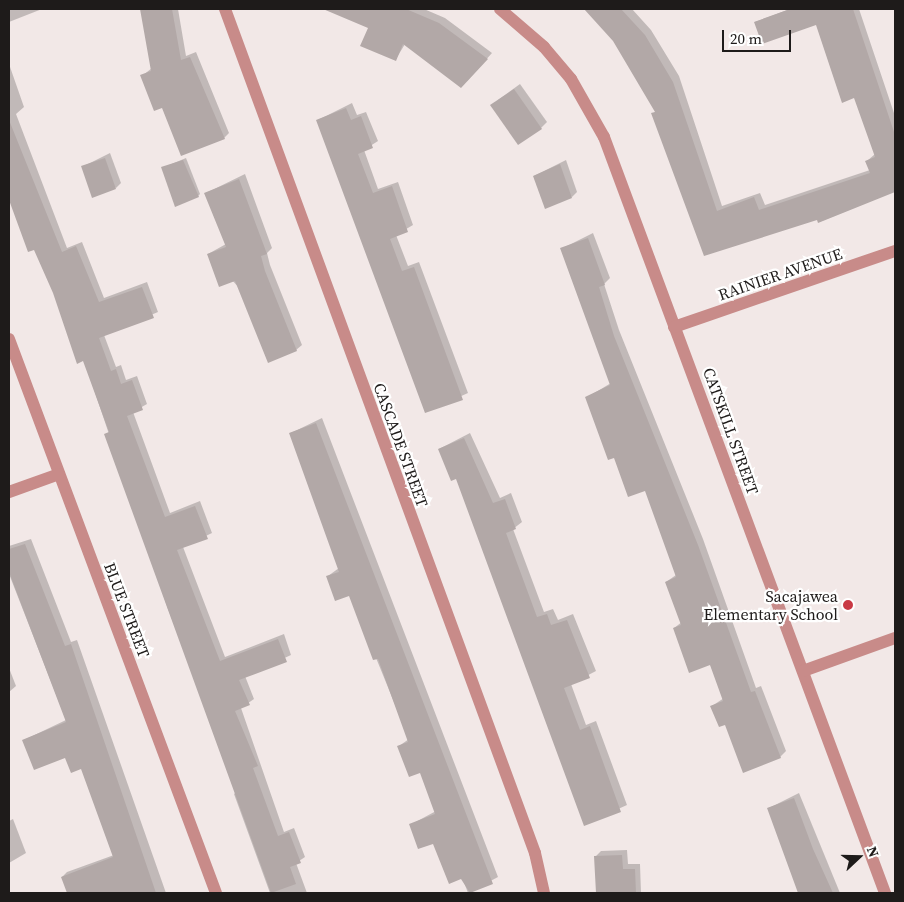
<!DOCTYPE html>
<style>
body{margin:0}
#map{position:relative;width:904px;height:902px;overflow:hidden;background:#f2e8e7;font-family:"Source Serif 4",serif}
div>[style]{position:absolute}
.shadow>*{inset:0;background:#0003}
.building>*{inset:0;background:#b2a8a7}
.minor>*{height:12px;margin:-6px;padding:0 6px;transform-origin:6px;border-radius:6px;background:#c88b89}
.dots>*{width:14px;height:14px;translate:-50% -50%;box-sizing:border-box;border:2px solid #fff;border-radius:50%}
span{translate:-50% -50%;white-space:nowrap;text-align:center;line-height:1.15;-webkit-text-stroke:4.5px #fff;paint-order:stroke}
.street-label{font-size:16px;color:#1e1b1a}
.poi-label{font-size:16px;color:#1e1b1a}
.right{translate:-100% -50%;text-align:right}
.frame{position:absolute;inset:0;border:10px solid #1e1b1a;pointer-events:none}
.north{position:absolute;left:834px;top:832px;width:50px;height:50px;-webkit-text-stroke:4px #fff;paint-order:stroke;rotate:69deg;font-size:14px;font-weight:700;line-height:20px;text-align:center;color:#1e1b1a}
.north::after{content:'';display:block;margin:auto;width:18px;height:22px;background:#1e1b1a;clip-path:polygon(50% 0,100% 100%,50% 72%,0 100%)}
.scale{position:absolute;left:722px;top:30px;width:69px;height:22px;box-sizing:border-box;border:2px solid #1e1b1a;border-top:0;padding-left:6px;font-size:15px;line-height:18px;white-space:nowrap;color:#1e1b1a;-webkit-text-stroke:4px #fff;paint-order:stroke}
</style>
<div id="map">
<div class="shadow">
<div style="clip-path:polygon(9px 9px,42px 9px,9px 22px)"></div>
<div style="clip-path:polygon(141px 9px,178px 9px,186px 56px,196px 52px,229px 133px,224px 138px,162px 106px,142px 76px,152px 68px)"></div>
<div style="clip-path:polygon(326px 9px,424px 9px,445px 18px,492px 53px,467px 81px,405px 44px,396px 59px,370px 27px)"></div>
<div style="clip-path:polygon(586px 9px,632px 9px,651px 30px,679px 76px,722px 206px,760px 193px,765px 205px,870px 170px,867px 161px,875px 154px,855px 97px,816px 23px,755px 22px,790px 9px,859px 9px,895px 116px,895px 191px,819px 222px,817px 218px,705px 255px,653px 114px,656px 111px,614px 40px)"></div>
<div style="clip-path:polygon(9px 64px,24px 107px,16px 114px,67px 248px,82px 242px,104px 298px,147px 282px,158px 312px,104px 335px,116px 367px,121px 365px,126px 380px,137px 376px,147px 404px,133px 412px,170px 513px,200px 501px,212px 533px,183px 547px,225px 657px,284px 634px,291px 655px,245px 676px,254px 699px,241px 708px,284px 832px,294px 828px,305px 857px,296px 863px,307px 893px,270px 893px,234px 794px,239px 790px,168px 609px,84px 360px,35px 248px,29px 251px,9px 195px)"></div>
<div style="clip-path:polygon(520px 84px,547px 122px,541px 128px,498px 100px)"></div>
<div style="clip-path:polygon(352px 103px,357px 115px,366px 112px,378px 141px,364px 150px,378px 189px,398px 182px,413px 225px,396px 235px,408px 266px,419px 262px,468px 393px,426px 412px,318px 120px)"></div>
<div style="clip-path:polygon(110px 153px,121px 183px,116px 188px,82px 167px)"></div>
<div style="clip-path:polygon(186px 158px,200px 194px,198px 196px,162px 168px)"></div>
<div style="clip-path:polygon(566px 160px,577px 192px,572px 197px,534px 176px)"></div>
<div style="clip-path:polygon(245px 174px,272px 248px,267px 253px,270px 265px,302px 345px,296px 350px,208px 254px,226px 244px,206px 193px)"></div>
<div style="clip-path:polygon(593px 233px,610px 278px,604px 284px,619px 330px,703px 539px,756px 688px,761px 686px,786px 751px,780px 757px,725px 723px,712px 706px,724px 698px,710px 664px,674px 628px,682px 622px,666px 582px,676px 575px,646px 489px,615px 456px,586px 398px,611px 383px,561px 249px)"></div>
<div style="clip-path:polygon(322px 418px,498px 877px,468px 893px,462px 877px,434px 842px,410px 825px,436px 811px,420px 771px,399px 746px,409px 739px,350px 594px,328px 576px,339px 568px,291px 433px)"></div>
<div style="clip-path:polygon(470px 433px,500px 498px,511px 493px,522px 522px,513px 529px,544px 612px,553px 609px,558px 620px,573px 614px,596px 671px,571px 684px,586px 725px,596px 721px,627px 805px,585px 824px,456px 477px,439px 449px)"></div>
<div style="clip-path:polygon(31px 539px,71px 642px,77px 640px,166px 893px,68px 893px,62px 877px,67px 872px,114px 855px,82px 768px,66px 756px,24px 740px,66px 720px,9px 574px,9px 546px)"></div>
<div style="clip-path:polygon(9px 668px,16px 686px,9px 692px)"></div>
<div style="clip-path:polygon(799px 793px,840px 893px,800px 893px,769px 808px)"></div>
<div style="clip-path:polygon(13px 819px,26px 853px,9px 863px,9px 821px)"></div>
<div style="clip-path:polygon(627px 850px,628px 864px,640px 864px,641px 893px,597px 893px,595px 857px,601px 851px)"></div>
</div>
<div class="building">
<div style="clip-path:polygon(140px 9px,172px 9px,181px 60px,190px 57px,225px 139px,181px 156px,162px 108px,154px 111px,140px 75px,151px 71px)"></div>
<div style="clip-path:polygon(323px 9px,406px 9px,439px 23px,488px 59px,461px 88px,403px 44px,396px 61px,360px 46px,368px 28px)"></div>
<div style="clip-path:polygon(584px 9px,621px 9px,645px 35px,673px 82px,717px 211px,754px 197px,759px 210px,870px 173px,865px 161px,875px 157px,854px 98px,842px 103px,816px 25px,762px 44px,754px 22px,790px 9px,853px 9px,895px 135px,895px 192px,818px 223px,817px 220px,704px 256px,651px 113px,655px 112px,613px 41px)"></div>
<div style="clip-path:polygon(514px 89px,542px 129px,518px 145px,490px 105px)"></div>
<div style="clip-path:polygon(346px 108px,351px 120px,361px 116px,373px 148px,358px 154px,373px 193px,392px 186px,408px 232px,390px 239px,402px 271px,414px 267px,463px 400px,425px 413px,316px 120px)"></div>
<div style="clip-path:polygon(9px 120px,62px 252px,76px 246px,99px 302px,142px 287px,154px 318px,99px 338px,111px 371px,116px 369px,121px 384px,132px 380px,143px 410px,127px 416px,165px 517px,195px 506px,208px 539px,177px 550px,220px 661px,278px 639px,287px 662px,239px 680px,250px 705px,235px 711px,258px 766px,253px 768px,278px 836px,289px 832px,301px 863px,290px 867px,296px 884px,271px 893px,104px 434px,109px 432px,83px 361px,77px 364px,53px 293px,34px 250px,28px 252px,9px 200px)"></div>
<div style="clip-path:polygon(105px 158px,116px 189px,92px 198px,81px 166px)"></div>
<div style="clip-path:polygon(183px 160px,199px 197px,175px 207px,161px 167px)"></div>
<div style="clip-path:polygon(560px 164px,572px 198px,545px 209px,533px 176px)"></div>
<div style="clip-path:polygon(239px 179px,267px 254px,261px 256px,265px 271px,297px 351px,268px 363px,235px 281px,219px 287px,207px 254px,226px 247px,204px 193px)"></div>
<div style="clip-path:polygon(588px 238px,605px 285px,599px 287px,614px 336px,698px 545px,751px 692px,755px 691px,781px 758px,743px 773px,725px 725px,719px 727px,710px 706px,723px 701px,710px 665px,689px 673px,673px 628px,681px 625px,665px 582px,676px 577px,645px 491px,628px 497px,614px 458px,608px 460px,585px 397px,610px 385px,560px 248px)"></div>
<div style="clip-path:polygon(316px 423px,493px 884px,470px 893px,461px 879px,449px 884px,433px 844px,418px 849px,409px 824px,435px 814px,420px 773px,409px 777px,397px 746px,408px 742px,378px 659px,373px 660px,349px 596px,335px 601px,326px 576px,339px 572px,289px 433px)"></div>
<div style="clip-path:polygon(464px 438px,493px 503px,505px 499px,516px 529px,506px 533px,537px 617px,547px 614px,551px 625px,567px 620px,590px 678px,564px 688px,580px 730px,590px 726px,621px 812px,584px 826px,456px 479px,451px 481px,438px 449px)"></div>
<div style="clip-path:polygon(25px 544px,65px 646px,71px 644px,156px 893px,67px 893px,61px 877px,113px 857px,81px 769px,71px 773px,65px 758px,34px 770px,22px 740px,66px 722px,9px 572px,9px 549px)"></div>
<div style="clip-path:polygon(794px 798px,813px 849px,833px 893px,798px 893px,767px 808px)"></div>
<div style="clip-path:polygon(622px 855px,623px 869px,635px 869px,636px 893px,596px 893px,594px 856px)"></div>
</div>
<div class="minor">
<div style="left:225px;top:9px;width:899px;rotate:69.83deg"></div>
<div style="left:535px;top:853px;width:41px;rotate:77.3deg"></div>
<div style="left:500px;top:9px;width:58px;rotate:40.8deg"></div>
<div style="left:544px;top:47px;width:42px;rotate:49.8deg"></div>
<div style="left:571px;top:79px;width:67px;rotate:60.4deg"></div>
<div style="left:604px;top:137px;width:807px;rotate:69.61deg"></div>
<div style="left:674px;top:327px;width:234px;rotate:-19deg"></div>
<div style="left:9px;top:339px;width:591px;rotate:69.51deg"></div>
<div style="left:9px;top:492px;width:53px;rotate:-19.8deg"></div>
<div style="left:803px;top:671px;width:98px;rotate:-19.7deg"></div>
</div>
<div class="dots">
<div style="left:848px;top:605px;background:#c93944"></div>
</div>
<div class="street-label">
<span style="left:780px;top:274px;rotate:-19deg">RAINIER AVENUE</span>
<span style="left:731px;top:431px;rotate:70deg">CATSKILL STREET</span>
<span style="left:401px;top:445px;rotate:70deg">CASCADE STREET</span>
<span style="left:127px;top:610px;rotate:69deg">BLUE STREET</span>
</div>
<div class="poi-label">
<span class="right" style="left:838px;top:605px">Sacajawea<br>Elementary School</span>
</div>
<div class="frame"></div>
<div class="north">N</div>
<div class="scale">20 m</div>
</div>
